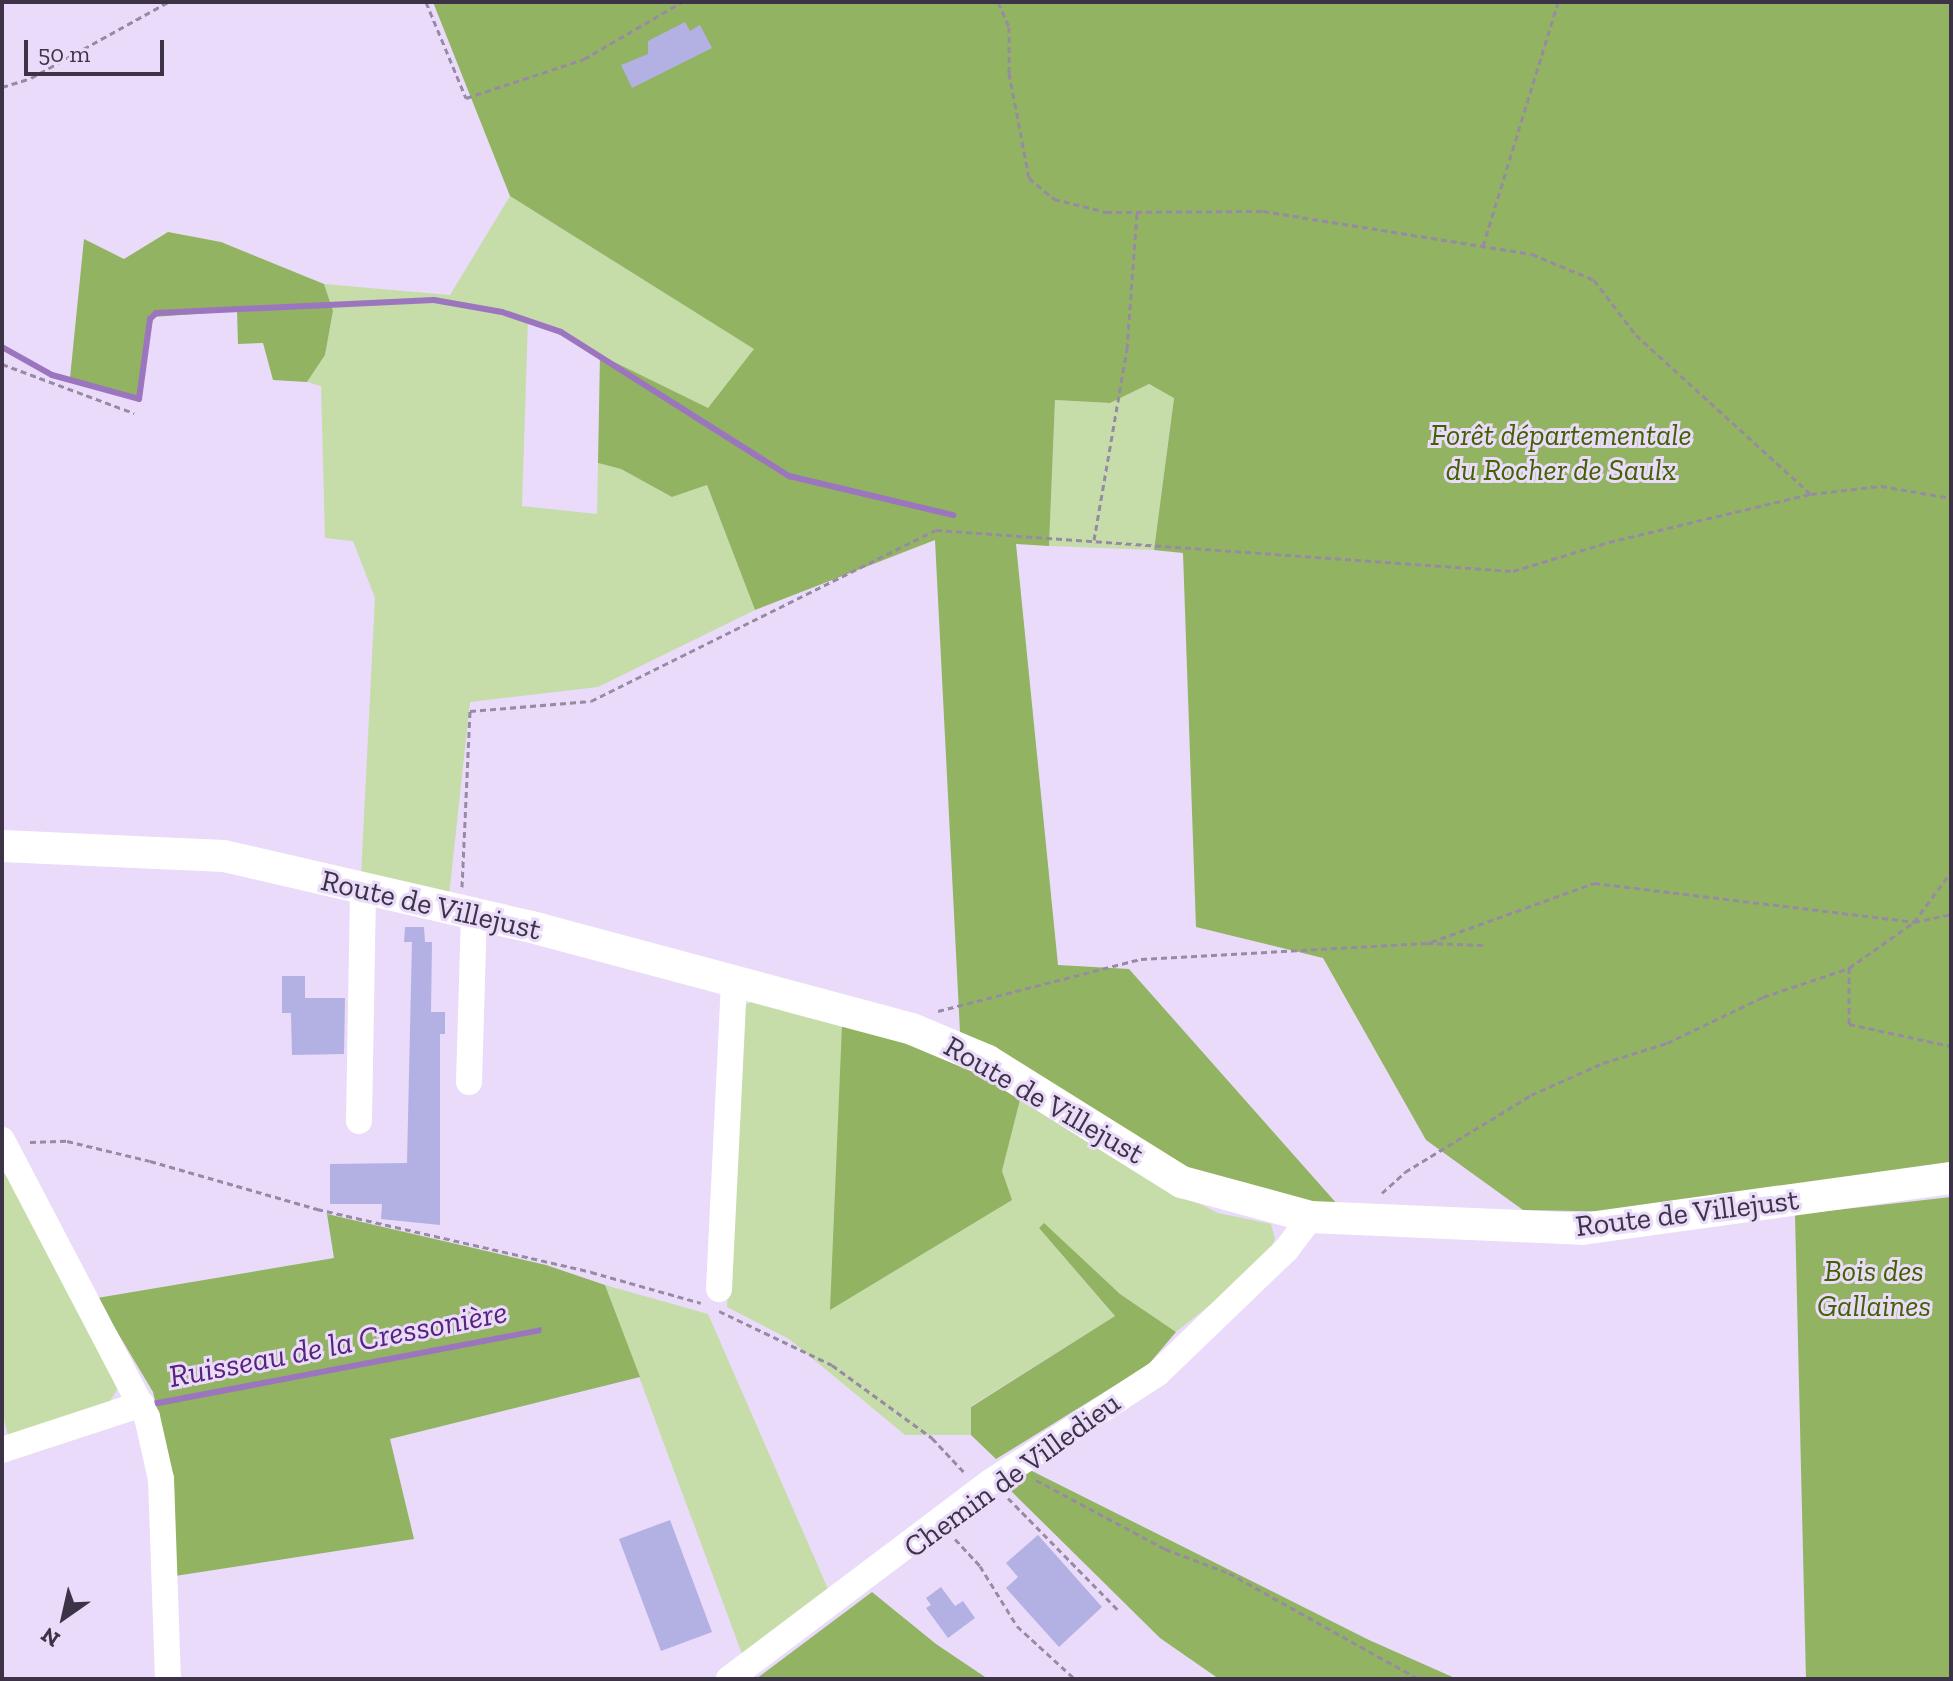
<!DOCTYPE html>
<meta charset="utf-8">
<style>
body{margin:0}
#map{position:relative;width:1953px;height:1681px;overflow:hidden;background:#e9dbf9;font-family:"Zilla Slab",serif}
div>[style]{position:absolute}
.green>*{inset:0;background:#c6ddaa}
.forest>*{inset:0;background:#92b361}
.water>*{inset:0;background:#9c75bf}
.stream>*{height:6px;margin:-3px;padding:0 3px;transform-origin:3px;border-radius:3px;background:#9c75bf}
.building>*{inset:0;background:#b3b0e3}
.path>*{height:3px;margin-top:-1.5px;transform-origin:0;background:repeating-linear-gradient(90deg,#978ba4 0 6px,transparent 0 10px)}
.minor>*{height:26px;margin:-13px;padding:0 13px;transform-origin:13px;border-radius:13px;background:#fff}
.major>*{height:32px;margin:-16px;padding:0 16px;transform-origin:16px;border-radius:16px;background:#fff}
span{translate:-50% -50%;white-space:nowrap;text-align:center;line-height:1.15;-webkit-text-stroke:6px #e9dbf9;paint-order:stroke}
.park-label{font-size:30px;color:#436100;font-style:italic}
.street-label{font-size:30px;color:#3c3346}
.water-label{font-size:32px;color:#57237d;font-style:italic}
.frame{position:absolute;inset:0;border:4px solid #3c3346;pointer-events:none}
.north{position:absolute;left:24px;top:1577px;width:80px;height:80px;-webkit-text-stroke:6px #e9dbf9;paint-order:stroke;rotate:214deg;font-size:22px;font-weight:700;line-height:32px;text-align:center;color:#3c3346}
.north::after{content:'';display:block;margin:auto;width:28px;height:36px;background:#3c3346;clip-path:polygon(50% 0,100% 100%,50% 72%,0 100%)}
.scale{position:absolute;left:24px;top:40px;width:140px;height:36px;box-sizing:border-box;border:4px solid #3c3346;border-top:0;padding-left:10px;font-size:24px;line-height:28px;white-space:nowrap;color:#3c3346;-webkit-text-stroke:6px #e9dbf9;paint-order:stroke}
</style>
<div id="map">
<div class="green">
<div style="clip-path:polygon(510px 196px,755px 349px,708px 409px,528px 319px,522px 506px,597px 514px,598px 463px,621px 469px,672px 497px,707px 485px,755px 610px,598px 687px,470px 702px,449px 896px,361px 876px,375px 598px,353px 541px,325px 538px,321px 386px,307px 382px,325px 355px,333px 311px,324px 284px,450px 295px)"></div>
<div style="clip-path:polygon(1148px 384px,1174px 397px,1154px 550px,1049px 546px,1055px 400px,1110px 403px)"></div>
<div style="clip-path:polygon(753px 1001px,842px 1025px,1002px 1171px,1020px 1100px,1139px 1174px,1218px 1213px,1271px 1224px,1275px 1239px,1265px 1261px,1176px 1332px,1120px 1294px,1044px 1224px,1039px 1228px,1115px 1316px,971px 1406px,971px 1435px,905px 1435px,789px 1339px,727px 1307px,745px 1005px)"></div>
<div style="clip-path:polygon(2px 1173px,9px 1176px,116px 1374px,117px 1390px,108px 1404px,9px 1439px,2px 1411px)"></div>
<div style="clip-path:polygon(605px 1285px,708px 1314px,832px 1598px,745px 1662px)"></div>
</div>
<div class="forest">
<div style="clip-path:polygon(433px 2px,1951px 2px,1951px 1164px,1801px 1214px,1951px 1197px,1951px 1679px,1806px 1679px,1795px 1215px,1523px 1210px,1426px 1140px,1323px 958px,1196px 927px,1183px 553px,1154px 550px,1174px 398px,1149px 384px,1110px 403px,1055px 400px,1049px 546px,1016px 544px,1058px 965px,1129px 969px,1338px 1205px,1286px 1204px,1187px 1172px,960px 1032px,935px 540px,755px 610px,707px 485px,672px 497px,621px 469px,598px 463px,600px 355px,708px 408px,754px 349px,510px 196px)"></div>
<div style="clip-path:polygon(168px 232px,221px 242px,324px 284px,333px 311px,325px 355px,307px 382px,273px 380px,263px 343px,238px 344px,237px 311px,153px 317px,139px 397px,70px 378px,84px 239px,124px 259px)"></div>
<div style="clip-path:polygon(842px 1025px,943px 1052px,1020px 1100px,1002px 1171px,1012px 1200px,830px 1310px)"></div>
<div style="clip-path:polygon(327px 1214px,546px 1265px,605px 1285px,640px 1377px,390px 1439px,414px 1539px,175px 1576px,174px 1481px,153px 1392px,97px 1298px,334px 1258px)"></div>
<div style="clip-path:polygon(1044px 1223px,1120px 1294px,1176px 1332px,1148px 1365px,996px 1459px,971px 1435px,971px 1407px,1115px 1316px,1039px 1228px)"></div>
<div style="clip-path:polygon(1030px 1470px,1369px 1640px,1457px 1679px,1219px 1679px,1160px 1638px,1008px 1488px)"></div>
<div style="clip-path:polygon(872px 1592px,936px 1644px,988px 1679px,756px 1679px)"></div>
</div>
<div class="water">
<div style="clip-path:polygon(542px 1327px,541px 1333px,148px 1408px,147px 1402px)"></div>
</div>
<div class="stream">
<div style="left:2px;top:347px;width:57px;rotate:29.2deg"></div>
<div style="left:52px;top:375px;width:90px;rotate:15.4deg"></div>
<div style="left:139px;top:399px;width:81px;rotate:-82.2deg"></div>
<div style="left:150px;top:319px;width:8px;rotate:-45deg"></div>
<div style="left:156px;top:313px;width:278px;rotate:-2.7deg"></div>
<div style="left:434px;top:300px;width:69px;rotate:10deg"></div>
<div style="left:502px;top:312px;width:62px;rotate:18.7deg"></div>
<div style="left:561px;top:332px;width:270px;rotate:32.3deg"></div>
<div style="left:789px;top:476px;width:169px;rotate:13.4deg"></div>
</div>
<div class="building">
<div style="clip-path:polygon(685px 22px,690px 31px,700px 25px,712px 48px,632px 88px,621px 65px,648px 54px,648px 41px)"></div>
<div style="clip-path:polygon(405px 927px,424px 927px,425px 942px,432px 942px,431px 1012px,445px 1012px,445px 1034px,440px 1034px,440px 1225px,381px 1219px,382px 1204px,330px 1204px,330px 1164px,407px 1163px,412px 942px,404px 942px)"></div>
<div style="clip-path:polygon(282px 976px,305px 976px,305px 998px,345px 998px,344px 1054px,292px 1055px,291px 1013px,282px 1013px)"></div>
<div style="clip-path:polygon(670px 1520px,712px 1632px,661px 1651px,619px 1539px)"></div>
<div style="clip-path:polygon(1038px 1535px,1102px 1607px,1059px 1647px,1006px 1588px,1018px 1577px,1006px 1563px)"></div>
<div style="clip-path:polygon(941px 1587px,955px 1606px,963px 1601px,975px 1618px,948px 1638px,926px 1608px,931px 1605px,926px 1598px)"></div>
</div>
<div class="path">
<div style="left:426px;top:2px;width:104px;rotate:67.4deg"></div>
<div style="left:466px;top:98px;width:124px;rotate:-18.3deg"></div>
<div style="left:584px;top:59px;width:113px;rotate:-30.2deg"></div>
<div style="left:998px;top:2px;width:27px;rotate:66deg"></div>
<div style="left:1009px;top:27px;width:46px;rotate:90deg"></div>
<div style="left:1009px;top:73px;width:107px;rotate:79.2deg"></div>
<div style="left:1029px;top:178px;width:33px;rotate:40deg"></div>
<div style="left:1054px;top:199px;width:54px;rotate:14deg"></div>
<div style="left:1106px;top:212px;width:157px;rotate:-0.4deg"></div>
<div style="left:1263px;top:211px;width:272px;rotate:9.1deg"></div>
<div style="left:1532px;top:254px;width:67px;rotate:22.8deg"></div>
<div style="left:1594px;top:280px;width:69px;rotate:52.6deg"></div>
<div style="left:1636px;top:335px;width:236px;rotate:42.3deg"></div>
<div style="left:2px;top:87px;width:30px;rotate:-17deg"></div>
<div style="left:31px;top:78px;width:157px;rotate:-29deg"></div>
<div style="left:1483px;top:246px;width:255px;rotate:-72.9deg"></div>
<div style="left:2px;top:364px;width:141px;rotate:20.4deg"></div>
<div style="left:1094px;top:540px;width:194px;rotate:-80.2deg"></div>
<div style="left:1127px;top:349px;width:137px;rotate:-85.8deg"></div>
<div style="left:462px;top:887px;width:176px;rotate:-87.4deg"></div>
<div style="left:470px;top:711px;width:121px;rotate:-4.7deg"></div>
<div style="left:591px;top:701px;width:385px;rotate:-26.4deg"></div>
<div style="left:936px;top:530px;width:578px;rotate:4.06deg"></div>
<div style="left:1513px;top:571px;width:100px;rotate:-16.8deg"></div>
<div style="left:1609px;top:542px;width:208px;rotate:-13.4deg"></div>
<div style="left:1811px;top:494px;width:70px;rotate:-6.5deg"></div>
<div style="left:1881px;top:486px;width:71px;rotate:9.7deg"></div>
<div style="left:1431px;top:942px;width:173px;rotate:-19.9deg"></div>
<div style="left:1594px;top:883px;width:322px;rotate:6.9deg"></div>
<div style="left:1914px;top:922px;width:38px;rotate:-12deg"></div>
<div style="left:1849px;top:968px;width:56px;rotate:90deg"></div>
<div style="left:1849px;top:1024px;width:104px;rotate:12.2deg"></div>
<div style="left:938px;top:1011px;width:210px;rotate:-14.4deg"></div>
<div style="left:1141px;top:959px;width:286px;rotate:-3.2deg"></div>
<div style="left:1427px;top:943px;width:56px;rotate:2deg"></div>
<div style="left:30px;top:1142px;width:37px;rotate:-2deg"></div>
<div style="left:67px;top:1141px;width:85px;rotate:13.5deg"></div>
<div style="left:150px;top:1161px;width:174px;rotate:16deg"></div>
<div style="left:317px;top:1209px;width:281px;rotate:12.9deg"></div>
<div style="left:591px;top:1272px;width:114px;rotate:15.7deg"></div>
<div style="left:1382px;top:1193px;width:31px;rotate:-42deg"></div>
<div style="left:1405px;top:1172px;width:148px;rotate:-31.4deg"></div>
<div style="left:1531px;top:1095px;width:79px;rotate:-24deg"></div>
<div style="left:1603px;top:1063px;width:67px;rotate:-17.4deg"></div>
<div style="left:1667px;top:1043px;width:106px;rotate:-25.6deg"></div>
<div style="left:1763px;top:997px;width:91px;rotate:-18.6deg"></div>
<div style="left:1849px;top:968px;width:80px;rotate:-35.3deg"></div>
<div style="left:1914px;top:922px;width:62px;rotate:-53.5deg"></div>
<div style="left:719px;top:1311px;width:125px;rotate:25.5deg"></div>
<div style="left:832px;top:1365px;width:124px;rotate:36.1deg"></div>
<div style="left:932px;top:1438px;width:48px;rotate:46.7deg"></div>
<div style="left:1036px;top:1480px;width:146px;rotate:28.1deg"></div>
<div style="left:1165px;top:1549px;width:68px;rotate:20.6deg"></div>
<div style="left:1229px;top:1573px;width:218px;rotate:29.2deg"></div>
<div style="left:1008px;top:1498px;width:156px;rotate:45.5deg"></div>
<div style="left:955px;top:1539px;width:37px;rotate:47deg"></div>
<div style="left:980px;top:1566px;width:70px;rotate:58.3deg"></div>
<div style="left:1017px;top:1626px;width:79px;rotate:42.4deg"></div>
</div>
<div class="minor">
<div style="left:469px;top:1082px;width:169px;rotate:-88.3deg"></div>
<div style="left:359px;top:1121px;width:231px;rotate:-89deg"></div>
<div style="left:2px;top:1140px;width:313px;rotate:62.4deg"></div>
<div style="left:147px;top:1417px;width:64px;rotate:77.3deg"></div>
<div style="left:161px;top:1479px;width:200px;rotate:88deg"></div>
<div style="left:719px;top:1289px;width:305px;rotate:-87.2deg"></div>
<div style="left:2px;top:1450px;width:147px;rotate:-18.2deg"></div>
<div style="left:729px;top:1679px;width:329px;rotate:-37deg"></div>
<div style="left:992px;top:1481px;width:197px;rotate:-33deg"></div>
<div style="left:1157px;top:1374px;width:179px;rotate:-43.9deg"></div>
<div style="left:1286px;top:1250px;width:41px;rotate:-52.9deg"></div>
</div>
<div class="major">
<div style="left:2px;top:846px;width:222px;rotate:2.6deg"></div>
<div style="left:224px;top:856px;width:323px;rotate:13deg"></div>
<div style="left:539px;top:929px;width:386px;rotate:15deg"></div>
<div style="left:912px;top:1029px;width:82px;rotate:22.8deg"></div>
<div style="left:988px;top:1061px;width:229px;rotate:32deg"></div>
<div style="left:1182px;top:1182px;width:134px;rotate:15.2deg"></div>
<div style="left:1311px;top:1217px;width:271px;rotate:2.5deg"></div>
<div style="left:1582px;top:1229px;width:373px;rotate:-7.9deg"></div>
</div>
<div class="park-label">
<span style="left:1561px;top:452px">Forêt départementale<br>du Rocher de Saulx</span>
<span style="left:1874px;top:1288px">Bois des<br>Gallaines</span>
</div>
<div class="street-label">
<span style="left:431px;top:905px;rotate:13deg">Route de Villejust</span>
<span style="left:1044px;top:1100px;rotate:30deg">Route de Villejust</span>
<span style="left:1687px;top:1213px;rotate:-7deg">Route de Villejust</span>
<span style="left:1012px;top:1475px;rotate:-36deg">Chemin de Villedieu</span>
</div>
<div class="water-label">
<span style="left:338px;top:1344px;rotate:-11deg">Ruisseau de la Cressonière</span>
</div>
<div class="frame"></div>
<div class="north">N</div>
<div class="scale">50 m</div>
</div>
